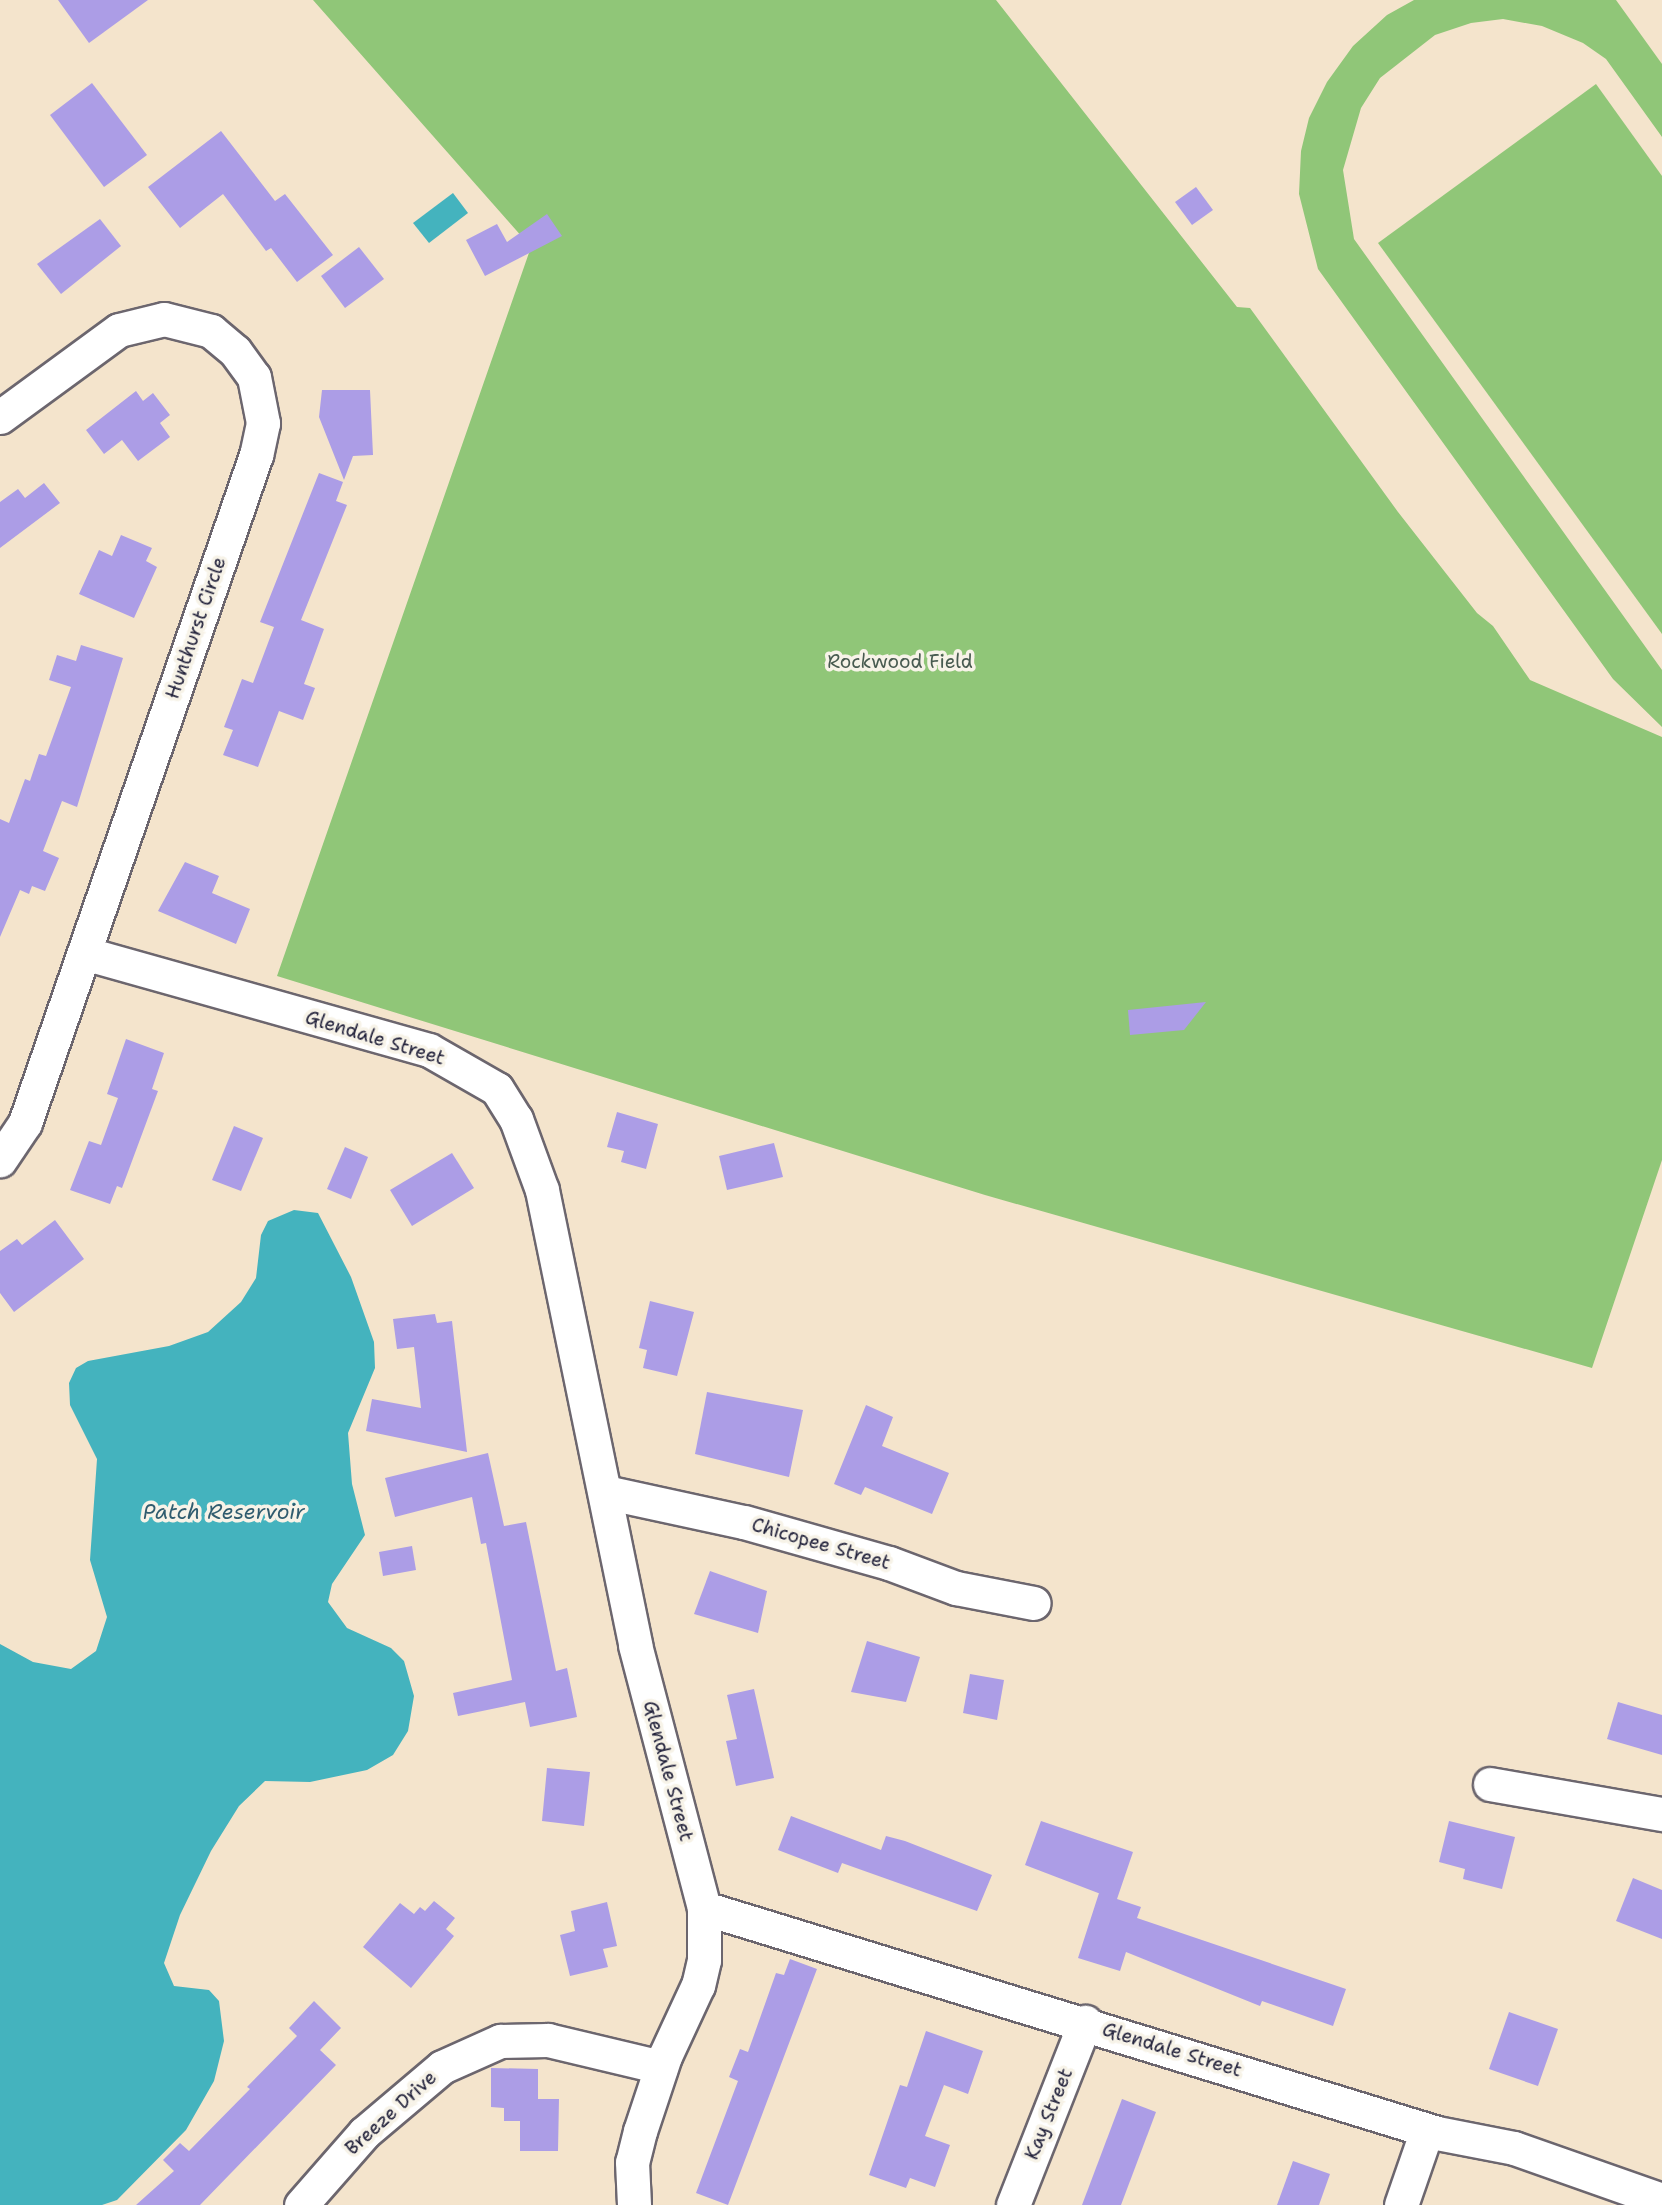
<!DOCTYPE html>
<style>
body{margin:0}
#map{position:relative;width:1662px;height:2205px;overflow:hidden;background:#f4e4cc;font-family:"Shantell Sans",sans-serif}
div>[style]{position:absolute}
.green>*{inset:0;background:#90c678}
.water>*{inset:0;background:#44b3be}
.building>*{inset:0;background:#ac9de6}
.roads{filter:drop-shadow(2px 0 #6c666e) drop-shadow(-2px 0 #6c666e) drop-shadow(0 2px #6c666e) drop-shadow(0 -2px #6c666e)}
.street>*{height:33px;margin:-16.5px;padding:0 16.5px;transform-origin:16.5px;border-radius:16.5px;background:#fff}
span{translate:-50% -50%;white-space:nowrap;text-align:center;line-height:1.15;-webkit-text-stroke:7px #f7f3e8;paint-order:stroke}
.street-label{font-size:19px;color:#22223b}
.park-label{font-size:19px;color:#485b50}
.water-label{font-size:21px;color:#305c6f;font-style:italic}
</style>
<div id="map">
<div class="green">
<div style="clip-path:polygon(313px 0,996px 0,1237px 307px,1250px 308px,1398px 512px,1477px 613px,1493px 626px,1530px 680px,1662px 737px,1662px 1160px,1592px 1368px,985px 1195px,277px 976px,531px 247px)"></div>
<div style="clip-path:polygon(1414px 0,1616px 0,1662px 64px,1662px 137px,1606px 59px,1583px 43px,1542px 26px,1503px 19px,1471px 23px,1435px 35px,1380px 78px,1361px 108px,1343px 170px,1354px 239px,1662px 670px,1662px 727px,1613px 679px,1318px 269px,1299px 194px,1301px 151px,1309px 118px,1327px 82px,1353px 46px,1387px 15px)"></div>
<div style="clip-path:polygon(1596px 84px,1662px 176px,1662px 634px,1378px 243px)"></div>
</div>
<div class="water">
<div style="clip-path:polygon(453px 193px,468px 213px,429px 243px,413px 223px)"></div>
<div style="clip-path:polygon(294px 1210px,318px 1213px,351px 1277px,374px 1342px,375px 1368px,348px 1433px,352px 1484px,365px 1535px,332px 1584px,328px 1602px,347px 1628px,391px 1648px,404px 1661px,414px 1696px,408px 1731px,393px 1755px,367px 1770px,310px 1782px,265px 1781px,239px 1806px,211px 1851px,180px 1915px,164px 1963px,174px 1986px,209px 1990px,219px 2001px,224px 2041px,214px 2081px,186px 2130px,117px 2200px,102px 2205px,0 2205px,0 1644px,33px 1662px,71px 1669px,96px 1651px,107px 1617px,90px 1560px,97px 1459px,70px 1405px,69px 1383px,76px 1368px,88px 1361px,169px 1346px,208px 1332px,241px 1302px,256px 1278px,261px 1235px,268px 1221px)"></div>
</div>
<div class="building">
<div style="clip-path:polygon(58px 0,148px 0,89px 43px)"></div>
<div style="clip-path:polygon(92px 83px,147px 155px,104px 187px,50px 115px)"></div>
<div style="clip-path:polygon(221px 131px,275px 201px,285px 194px,333px 255px,297px 282px,271px 248px,266px 251px,223px 194px,180px 228px,148px 187px)"></div>
<div style="clip-path:polygon(1196px 187px,1213px 210px,1192px 225px,1175px 202px)"></div>
<div style="clip-path:polygon(547px 214px,562px 236px,485px 276px,466px 240px,497px 224px,507px 242px)"></div>
<div style="clip-path:polygon(100px 219px,121px 246px,61px 294px,37px 264px)"></div>
<div style="clip-path:polygon(359px 247px,384px 279px,345px 308px,321px 276px)"></div>
<div style="clip-path:polygon(322px 390px,370px 390px,373px 455px,353px 456px,344px 480px,319px 417px)"></div>
<div style="clip-path:polygon(136px 391px,143px 401px,153px 393px,170px 415px,160px 423px,170px 437px,138px 461px,122px 440px,104px 454px,86px 430px)"></div>
<div style="clip-path:polygon(319px 473px,343px 482px,336px 501px,347px 505px,301px 620px,324px 629px,304px 684px,315px 688px,303px 720px,279px 711px,258px 767px,223px 755px,233px 730px,224px 727px,242px 679px,253px 683px,274px 627px,260px 622px)"></div>
<div style="clip-path:polygon(44px 483px,60px 503px,0 548px,0 502px,18px 489px,25px 498px)"></div>
<div style="clip-path:polygon(121px 535px,152px 548px,146px 561px,157px 567px,134px 618px,79px 594px,99px 550px,112px 556px)"></div>
<div style="clip-path:polygon(81px 645px,123px 658px,77px 807px,62px 801px,43px 851px,59px 858px,45px 891px,32px 886px,29px 894px,20px 890px,0 937px,0 819px,9px 823px,25px 779px,30px 781px,39px 754px,46px 756px,71px 687px,49px 680px,57px 655px,76px 661px)"></div>
<div style="clip-path:polygon(185px 862px,219px 876px,212px 893px,250px 909px,236px 944px,158px 911px)"></div>
<div style="clip-path:polygon(1206px 1002px,1184px 1030px,1130px 1035px,1128px 1010px)"></div>
<div style="clip-path:polygon(126px 1039px,164px 1053px,152px 1089px,158px 1091px,122px 1188px,117px 1186px,110px 1204px,70px 1190px,89px 1141px,101px 1145px,118px 1098px,107px 1094px)"></div>
<div style="clip-path:polygon(617px 1112px,658px 1124px,646px 1169px,621px 1162px,624px 1151px,607px 1147px)"></div>
<div style="clip-path:polygon(234px 1126px,263px 1138px,241px 1191px,212px 1180px)"></div>
<div style="clip-path:polygon(774px 1143px,783px 1177px,727px 1190px,719px 1156px)"></div>
<div style="clip-path:polygon(345px 1147px,368px 1157px,351px 1199px,327px 1189px)"></div>
<div style="clip-path:polygon(452px 1153px,474px 1188px,412px 1226px,390px 1190px)"></div>
<div style="clip-path:polygon(55px 1220px,84px 1259px,14px 1312px,0 1293px,0 1251px,17px 1239px,22px 1245px)"></div>
<div style="clip-path:polygon(650px 1301px,694px 1312px,677px 1376px,643px 1368px,647px 1350px,639px 1348px)"></div>
<div style="clip-path:polygon(435px 1314px,437px 1323px,452px 1321px,467px 1452px,366px 1431px,372px 1399px,421px 1408px,414px 1347px,397px 1349px,393px 1319px)"></div>
<div style="clip-path:polygon(707px 1392px,803px 1410px,789px 1477px,695px 1454px)"></div>
<div style="clip-path:polygon(866px 1405px,893px 1417px,882px 1446px,949px 1473px,932px 1514px,865px 1487px,861px 1495px,834px 1484px)"></div>
<div style="clip-path:polygon(488px 1453px,504px 1526px,526px 1522px,556px 1671px,567px 1668px,577px 1717px,530px 1727px,525px 1702px,458px 1716px,453px 1693px,512px 1680px,486px 1543px,481px 1544px,472px 1497px,395px 1517px,385px 1478px)"></div>
<div style="clip-path:polygon(412px 1546px,416px 1570px,383px 1576px,379px 1552px)"></div>
<div style="clip-path:polygon(710px 1571px,767px 1591px,758px 1633px,694px 1614px)"></div>
<div style="clip-path:polygon(867px 1641px,920px 1657px,906px 1702px,851px 1692px)"></div>
<div style="clip-path:polygon(970px 1674px,1004px 1680px,997px 1720px,963px 1713px)"></div>
<div style="clip-path:polygon(754px 1689px,774px 1778px,736px 1786px,726px 1741px,737px 1739px,727px 1695px)"></div>
<div style="clip-path:polygon(1618px 1702px,1662px 1715px,1662px 1755px,1607px 1739px)"></div>
<div style="clip-path:polygon(547px 1768px,590px 1772px,584px 1826px,542px 1821px)"></div>
<div style="clip-path:polygon(791px 1816px,881px 1850px,886px 1836px,905px 1841px,992px 1875px,977px 1911px,842px 1863px,838px 1873px,778px 1850px)"></div>
<div style="clip-path:polygon(1041px 1821px,1133px 1852px,1117px 1899px,1141px 1907px,1137px 1918px,1346px 1989px,1333px 2026px,1262px 2001px,1260px 2006px,1126px 1952px,1120px 1971px,1078px 1958px,1099px 1893px,1106px 1896px,1025px 1865px)"></div>
<div style="clip-path:polygon(1449px 1821px,1515px 1837px,1502px 1889px,1463px 1879px,1465px 1869px,1439px 1862px)"></div>
<div style="clip-path:polygon(1633px 1878px,1662px 1890px,1662px 1939px,1616px 1921px)"></div>
<div style="clip-path:polygon(434px 1901px,455px 1918px,446px 1929px,454px 1936px,411px 1988px,363px 1947px,400px 1903px,414px 1914px,420px 1907px,425px 1911px)"></div>
<div style="clip-path:polygon(607px 1902px,617px 1946px,603px 1949px,608px 1967px,570px 1976px,560px 1935px,575px 1931px,571px 1911px)"></div>
<div style="clip-path:polygon(790px 1959px,817px 1969px,728px 2205px,696px 2193px,738px 2081px,729px 2077px,740px 2049px,748px 2052px,776px 1973px,784px 1975px)"></div>
<div style="clip-path:polygon(314px 2001px,341px 2028px,320px 2050px,336px 2065px,200px 2205px,136px 2205px,174px 2171px,163px 2160px,180px 2143px,189px 2151px,250px 2089px,247px 2087px,297px 2036px,289px 2028px)"></div>
<div style="clip-path:polygon(1509px 2012px,1558px 2029px,1538px 2086px,1489px 2069px)"></div>
<div style="clip-path:polygon(926px 2031px,983px 2051px,968px 2094px,944px 2085px,925px 2136px,950px 2145px,935px 2187px,910px 2178px,906px 2188px,869px 2175px,900px 2085px,907px 2087px)"></div>
<div style="clip-path:polygon(491px 2068px,538px 2069px,538px 2099px,559px 2099px,558px 2151px,520px 2151px,520px 2121px,504px 2121px,504px 2108px,491px 2107px)"></div>
<div style="clip-path:polygon(1122px 2099px,1156px 2112px,1121px 2205px,1082px 2205px)"></div>
<div style="clip-path:polygon(1293px 2161px,1330px 2174px,1319px 2205px,1277px 2205px)"></div>
</div>
<div class="roads">
<div class="street">
<div style="left:0;top:417px;width:147px;rotate:-36.2deg"></div>
<div style="left:119px;top:330px;width:46px;rotate:-13.7deg"></div>
<div style="left:164px;top:319px;width:49px;rotate:14.3deg"></div>
<div style="left:211px;top:331px;width:31px;rotate:40deg"></div>
<div style="left:235px;top:351px;width:32px;rotate:54deg"></div>
<div style="left:254px;top:377px;width:47px;rotate:78.9deg"></div>
<div style="left:263px;top:423px;width:33px;rotate:102deg"></div>
<div style="left:256px;top:455px;width:707px;rotate:109.08deg"></div>
<div style="left:25px;top:1123px;width:45px;rotate:124deg"></div>
<div style="left:84px;top:953px;width:358px;rotate:15.7deg"></div>
<div style="left:429px;top:1050px;width:78px;rotate:29.8deg"></div>
<div style="left:497px;top:1089px;width:36px;rotate:58deg"></div>
<div style="left:516px;top:1119px;width:76px;rotate:69.9deg"></div>
<div style="left:542px;top:1190px;width:464px;rotate:78.4deg"></div>
<div style="left:635px;top:1645px;width:272px;rotate:75.3deg"></div>
<div style="left:704px;top:1908px;width:52px;rotate:90deg"></div>
<div style="left:704px;top:1960px;width:26px;rotate:103deg"></div>
<div style="left:698px;top:1985px;width:78px;rotate:114.9deg"></div>
<div style="left:665px;top:2056px;width:79px;rotate:108.4deg"></div>
<div style="left:640px;top:2131px;width:32px;rotate:104deg"></div>
<div style="left:632px;top:2162px;width:43px;rotate:87.3deg"></div>
<div style="left:605px;top:1492px;width:142px;rotate:12.2deg"></div>
<div style="left:744px;top:1522px;width:151px;rotate:15.8deg"></div>
<div style="left:889px;top:1563px;width:72px;rotate:20.5deg"></div>
<div style="left:956px;top:1588px;width:79px;rotate:10.9deg"></div>
<div style="left:1490px;top:1784px;width:175px;rotate:9.9deg"></div>
<div style="left:704px;top:1908px;width:767px;rotate:17.06deg"></div>
<div style="left:1437px;top:2133px;width:78px;rotate:11deg"></div>
<div style="left:1514px;top:2148px;width:157px;rotate:19.4deg"></div>
<div style="left:301px;top:2205px;width:96px;rotate:-48.8deg"></div>
<div style="left:364px;top:2133px;width:102px;rotate:-40.2deg"></div>
<div style="left:442px;top:2067px;width:64px;rotate:-24.1deg"></div>
<div style="left:500px;top:2041px;width:48px;rotate:-1.2deg"></div>
<div style="left:548px;top:2040px;width:116px;rotate:13.4deg"></div>
<div style="left:1013px;top:2205px;width:197px;rotate:-68.5deg"></div>
<div style="left:1401px;top:2205px;width:79px;rotate:-70.9deg"></div>
</div>
</div>
<div class="street-label">
<span style="left:196px;top:628px;rotate:-71deg">Hunthurst Circle</span>
<span style="left:375px;top:1038px;rotate:17deg">Glendale Street</span>
<span style="left:821px;top:1544px;rotate:16deg">Chicopee Street</span>
<span style="left:668px;top:1771px;rotate:75deg">Glendale Street</span>
<span style="left:1172px;top:2050px;rotate:17deg">Glendale Street</span>
<span style="left:391px;top:2113px;rotate:-42deg">Breeze Drive</span>
<span style="left:1049px;top:2114px;rotate:-68deg">Kay Street</span>
</div>
<div class="park-label">
<span style="left:900px;top:662px">Rockwood Field</span>
</div>
<div class="water-label">
<span style="left:224px;top:1512px">Patch Reservoir</span>
</div>
</div>
